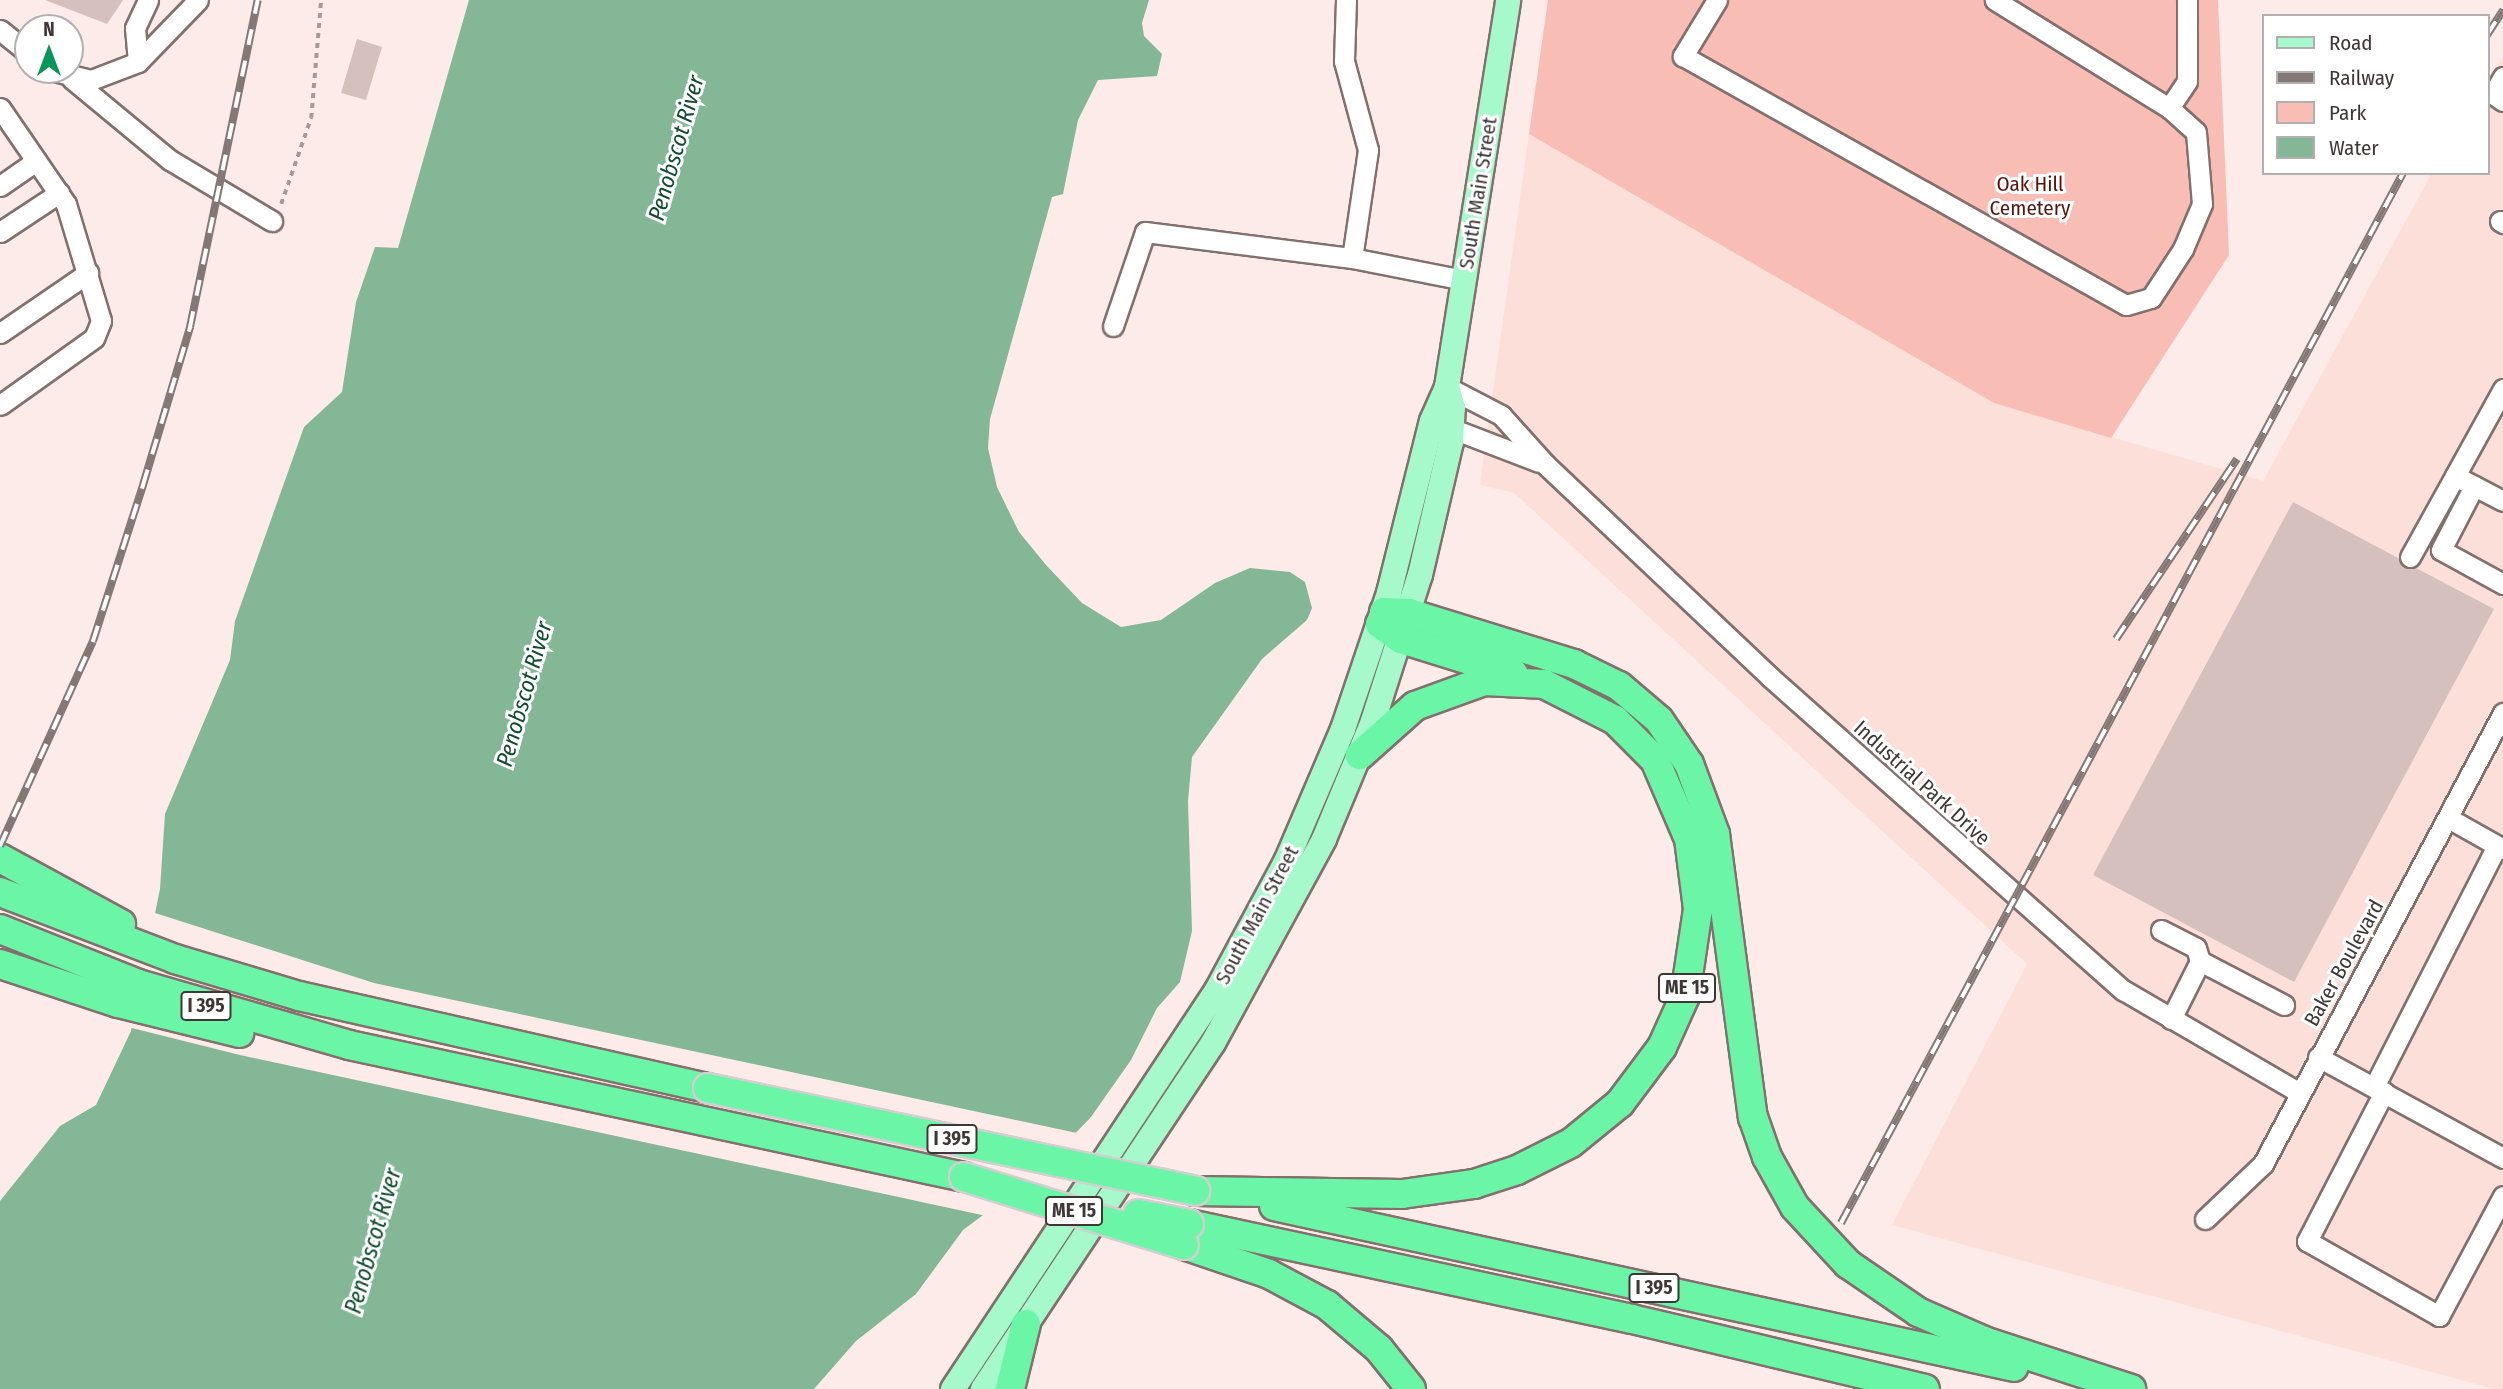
<!DOCTYPE html>
<style>
body{margin:0}
#map{position:relative;width:2503px;height:1389px;overflow:hidden;background:#fcebe8;font-family:"Fira Sans Condensed",sans-serif}
div>[style]{position:absolute}
.built>*{inset:0;background:#fddfda}
.green>*{inset:0;background:#f8bdb4}
.water>*{inset:0;background:#84b796}
.pier>*{inset:0;background:#fcebe8}
.building>*{inset:0;background:#d5c0bd}
.path>*{height:3.5px;margin-top:-1.75px;transform-origin:0;background:repeating-linear-gradient(90deg,#a69997 0 5px,transparent 0 10px)}
.roads{filter:drop-shadow(2px 0 #82706d) drop-shadow(-2px 0 #82706d) drop-shadow(0 2px #82706d) drop-shadow(0 -2px #82706d)}
.minor>*{height:19px;margin:-9.5px;padding:0 9.5px;transform-origin:9.5px;border-radius:9.5px;background:#fff}
.major>*{height:24px;margin:-12px;padding:0 12px;transform-origin:12px;border-radius:12px;background:#a6f9ca}
.highway>*{height:28px;margin:-14px;padding:0 14px;transform-origin:14px;border-radius:14px;background:#6bf5a6}
.rail>*{height:8px;margin-top:-4px;transform-origin:0;background:repeating-linear-gradient(90deg,#fff 0 16px,#837876 0 32px);box-sizing:border-box;border-block:2px solid #837876}
.bridges{filter:drop-shadow(2px 0 #d1cfcf) drop-shadow(-2px 0 #d1cfcf) drop-shadow(0 2px #d1cfcf) drop-shadow(0 -2px #d1cfcf)}
.highway-bridge>*{height:28px;margin:-14px;padding:0 14px;transform-origin:14px;border-radius:14px;background:#6bf5a6}
span{translate:-50% -50%;white-space:nowrap;text-align:center;line-height:1.15;-webkit-text-stroke:6px #fff;paint-order:stroke}
.shield-label span{padding:2px 5px;background:#fff;border:2px solid;border-radius:5px;-webkit-text-stroke-width:0}
.shield-label{font-size:19px;color:#3f3736;font-weight:700}
.park-label{font-size:21px;color:#5a140f}
.street-label{font-size:21px;color:#3f3736}
.water-label{font-size:23px;color:#0e4c2c;font-style:italic}
.legend{position:absolute;left:2262px;top:14px;width:228px;height:161px;box-sizing:border-box;background:#fff;border:2px solid #b2afaf;margin:0;padding:9px 12px;list-style:none;font-size:21px;color:#3f3736}
.legend li{display:flex;align-items:center;gap:14px;height:35px}
.legend b{width:35px;border:2px solid #b2afaf}
.north{position:absolute;left:14px;top:14px;width:70px;height:70px;box-sizing:border-box;background:#fff;border:2px solid #b2afaf;border-radius:50%;rotate:0deg;font-size:19px;font-weight:700;line-height:28px;text-align:center;color:#3f3736}
.north::after{content:'';display:block;margin:auto;width:24px;height:32px;background:#059758;clip-path:polygon(50% 0,100% 100%,50% 72%,0 100%)}
</style>
<div id="map">
<div class="built">
<div style="clip-path:polygon(2503px 57px,2503px 1389px,2494px 1389px,1892px 1225px,2027px 964px,1514px 493px,1480px 485px,1529px 134px,1994px 403px,2263px 481px,2432px 173px,2487px 173px,2487px 83px)"></div>
</div>
<div class="green">
<div style="clip-path:polygon(1548px 0,2218px 0,2229px 255px,2111px 438px,1994px 403px,1529px 134px)"></div>
</div>
<div class="water">
<div style="clip-path:polygon(469px 0,1149px 0,1142px 23px,1144px 36px,1162px 54px,1157px 76px,1098px 80px,1078px 120px,1063px 194px,1052px 197px,990px 419px,988px 448px,997px 487px,1019px 532px,1046px 565px,1082px 603px,1121px 627px,1161px 620px,1215px 583px,1250px 568px,1290px 572px,1305px 582px,1312px 608px,1307px 620px,1262px 659px,1192px 757px,1188px 801px,1192px 931px,1180px 982px,1157px 1008px,1131px 1060px,1091px 1117px,1030px 1180px,963px 1230px,916px 1294px,856px 1341px,814px 1389px,0 1389px,0 1201px,60px 1126px,96px 1105px,131px 1031px,160px 889px,165px 814px,230px 660px,235px 621px,304px 427px,342px 392px,356px 302px,375px 247px,398px 248px)"></div>
</div>
<div class="pier">
<div style="clip-path:polygon(152px 912px,374px 983px,1077px 1133px,1033px 1182px,991px 1217px,240px 1055px,128px 1027px)"></div>
</div>
<div class="building">
<div style="clip-path:polygon(45px 0,123px 0,107px 24px)"></div>
<div style="clip-path:polygon(357px 39px,382px 47px,366px 100px,341px 93px)"></div>
<div style="clip-path:polygon(2293px 502px,2398px 558px,2405px 568px,2416px 568px,2494px 609px,2294px 982px,2093px 875px)"></div>
</div>
<div class="path">
<div style="left:281px;top:204px;width:91px;rotate:-70.8deg"></div>
<div style="left:311px;top:118px;width:118px;rotate:-85.2deg"></div>
</div>
<div class="roads">
<div class="minor">
<div style="left:1346px;top:0;width:61px;rotate:91.9deg"></div>
<div style="left:1344px;top:61px;width:92px;rotate:74.9deg"></div>
<div style="left:1368px;top:150px;width:109px;rotate:98.4deg"></div>
<div style="left:1717px;top:0;width:66px;rotate:121.3deg"></div>
<div style="left:1683px;top:56px;width:508px;rotate:29.34deg"></div>
<div style="left:2126px;top:305px;width:26px;rotate:-16deg"></div>
<div style="left:2151px;top:298px;width:59px;rotate:-56.9deg"></div>
<div style="left:2183px;top:249px;width:49px;rotate:-67.1deg"></div>
<div style="left:2202px;top:204px;width:72px;rotate:-94.8deg"></div>
<div style="left:2196px;top:132px;width:36px;rotate:-138deg"></div>
<div style="left:2169px;top:108px;width:205px;rotate:-148.2deg"></div>
<div style="left:0;top:30px;width:36px;rotate:39deg"></div>
<div style="left:138px;top:62px;width:34px;rotate:-95deg"></div>
<div style="left:135px;top:28px;width:31px;rotate:-65deg"></div>
<div style="left:50px;top:70px;width:42px;rotate:13.7deg"></div>
<div style="left:91px;top:80px;width:50px;rotate:-21deg"></div>
<div style="left:138px;top:62px;width:86px;rotate:-45.9deg"></div>
<div style="left:2503px;top:77px;width:20px;rotate:120deg"></div>
<div style="left:2493px;top:94px;width:12px;rotate:35deg"></div>
<div style="left:72px;top:79px;width:127px;rotate:39.6deg"></div>
<div style="left:170px;top:160px;width:119px;rotate:30.9deg"></div>
<div style="left:0;top:108px;width:116px;rotate:55.5deg"></div>
<div style="left:66px;top:204px;width:122px;rotate:73.3deg"></div>
<div style="left:101px;top:321px;width:18px;rotate:112deg"></div>
<div style="left:94px;top:338px;width:115px;rotate:144.5deg"></div>
<div style="left:2169px;top:108px;width:32px;rotate:-56deg"></div>
<div style="left:2187px;top:81px;width:81px;rotate:-90deg"></div>
<div style="left:0;top:186px;width:44px;rotate:-34.8deg"></div>
<div style="left:2500px;top:221px;width:4px;rotate:34deg"></div>
<div style="left:0;top:232px;width:71px;rotate:-33.5deg"></div>
<div style="left:1113px;top:326px;width:99px;rotate:-71.2deg"></div>
<div style="left:1145px;top:232px;width:209px;rotate:7.2deg"></div>
<div style="left:1352px;top:258px;width:114px;rotate:11.1deg"></div>
<div style="left:0;top:333px;width:107px;rotate:-34.3deg"></div>
<div style="left:1447px;top:387px;width:61px;rotate:27.4deg"></div>
<div style="left:1501px;top:415px;width:67px;rotate:48deg"></div>
<div style="left:1546px;top:465px;width:308px;rotate:43.4deg"></div>
<div style="left:1770px;top:677px;width:472px;rotate:41.6deg"></div>
<div style="left:2123px;top:990px;width:203px;rotate:30.2deg"></div>
<div style="left:2503px;top:389px;width:99px;rotate:118.9deg"></div>
<div style="left:2455px;top:476px;width:54px;rotate:27.5deg"></div>
<div style="left:1440px;top:424px;width:106px;rotate:21deg"></div>
<div style="left:2474px;top:486px;width:72px;rotate:117.3deg"></div>
<div style="left:2441px;top:550px;width:71px;rotate:28.7deg"></div>
<div style="left:2410px;top:557px;width:93px;rotate:-60.9deg"></div>
<div style="left:2448px;top:818px;width:63px;rotate:29.4deg"></div>
<div style="left:2161px;top:930px;width:39px;rotate:27deg"></div>
<div style="left:2196px;top:948px;width:14px;rotate:73deg"></div>
<div style="left:2171px;top:1019px;width:65px;rotate:-63.4deg"></div>
<div style="left:2200px;top:961px;width:95px;rotate:27.6deg"></div>
<div style="left:2318px;top:1057px;width:211px;rotate:28.6deg"></div>
<div style="left:2375px;top:1085px;width:268px;rotate:-63deg"></div>
<div style="left:2384px;top:1092px;width:168px;rotate:117.3deg"></div>
<div style="left:2307px;top:1241px;width:152px;rotate:29.6deg"></div>
<div style="left:2439px;top:1316px;width:136px;rotate:-61.9deg"></div>
<div style="left:2205px;top:1219px;width:80px;rotate:-43.5deg"></div>
<div style="left:2263px;top:1164px;width:511px;rotate:-61.98deg"></div>
</div>
<div class="major">
<div style="left:953px;top:1389px;width:478px;rotate:-56.5deg"></div>
<div style="left:1217px;top:990px;width:145px;rotate:-61.7deg"></div>
<div style="left:1286px;top:862px;width:145px;rotate:-66.8deg"></div>
<div style="left:1343px;top:729px;width:144px;rotate:-71.3deg"></div>
<div style="left:1389px;top:593px;width:177px;rotate:-76deg"></div>
<div style="left:1432px;top:421px;width:37px;rotate:-66deg"></div>
<div style="left:1447px;top:387px;width:392px;rotate:-81deg"></div>
<div style="left:983px;top:1389px;width:415px;rotate:-56.4deg"></div>
<div style="left:1213px;top:1043px;width:232px;rotate:-61.4deg"></div>
<div style="left:1324px;top:839px;width:128px;rotate:-67.4deg"></div>
<div style="left:1373px;top:721px;width:153px;rotate:-72.2deg"></div>
<div style="left:1420px;top:575px;width:137px;rotate:-76.9deg"></div>
<div style="left:1451px;top:442px;width:34px;rotate:-87deg"></div>
<div style="left:1453px;top:408px;width:22px;rotate:-106deg"></div>
</div>
<div class="highway">
<div style="left:1384px;top:612px;width:25px;rotate:2deg"></div>
<div style="left:1409px;top:613px;width:173px;rotate:17.2deg"></div>
<div style="left:1574px;top:664px;width:50px;rotate:26.1deg"></div>
<div style="left:1619px;top:686px;width:52px;rotate:40.4deg"></div>
<div style="left:1659px;top:720px;width:53px;rotate:55.7deg"></div>
<div style="left:1689px;top:764px;width:75px;rotate:69.6deg"></div>
<div style="left:1715px;top:834px;width:286px;rotate:82.4deg"></div>
<div style="left:1753px;top:1117px;width:42px;rotate:70.7deg"></div>
<div style="left:1767px;top:1157px;width:57px;rotate:60.8deg"></div>
<div style="left:1795px;top:1207px;width:78px;rotate:47.1deg"></div>
<div style="left:1848px;top:1264px;width:85px;rotate:34.4deg"></div>
<div style="left:1918px;top:1312px;width:72px;rotate:23.7deg"></div>
<div style="left:1984px;top:1341px;width:155px;rotate:18.1deg"></div>
<div style="left:1380px;top:624px;width:26px;rotate:36deg"></div>
<div style="left:1401px;top:639px;width:118px;rotate:17.2deg"></div>
<div style="left:0;top:858px;width:138px;rotate:28.6deg"></div>
<div style="left:0;top:892px;width:187px;rotate:20.9deg"></div>
<div style="left:175px;top:959px;width:129px;rotate:16.6deg"></div>
<div style="left:299px;top:996px;width:419px;rotate:12.7deg"></div>
<div style="left:0;top:929px;width:149px;rotate:21.7deg"></div>
<div style="left:138px;top:984px;width:220px;rotate:16.1deg"></div>
<div style="left:349px;top:1045px;width:629px;rotate:12.11deg"></div>
<div style="left:0;top:964px;width:124px;rotate:18.3deg"></div>
<div style="left:118px;top:1003px;width:125px;rotate:13.9deg"></div>
<div style="left:1195px;top:1191px;width:207px;rotate:0.8deg"></div>
<div style="left:1402px;top:1194px;width:73px;rotate:-7.9deg"></div>
<div style="left:1474px;top:1184px;width:45px;rotate:-18deg"></div>
<div style="left:1517px;top:1170px;width:60px;rotate:-26.6deg"></div>
<div style="left:1571px;top:1143px;width:63px;rotate:-39.2deg"></div>
<div style="left:1620px;top:1103px;width:70px;rotate:-53.1deg"></div>
<div style="left:1662px;top:1047px;width:56px;rotate:-65.7deg"></div>
<div style="left:1685px;top:996px;width:88px;rotate:-81.5deg"></div>
<div style="left:1698px;top:909px;width:71px;rotate:-97.3deg"></div>
<div style="left:1689px;top:839px;width:86px;rotate:-113.3deg"></div>
<div style="left:1655px;top:760px;width:57px;rotate:-135deg"></div>
<div style="left:1615px;top:720px;width:80px;rotate:-153.1deg"></div>
<div style="left:1544px;top:684px;width:60px;rotate:-177.1deg"></div>
<div style="left:1484px;top:681px;width:73px;rotate:160.1deg"></div>
<div style="left:1415px;top:706px;width:74px;rotate:138.3deg"></div>
<div style="left:1274px;top:1206px;width:757px;rotate:12.27deg"></div>
<div style="left:1189px;top:1224px;width:453px;rotate:12.1deg"></div>
<div style="left:1632px;top:1319px;width:301px;rotate:13.4deg"></div>
<div style="left:1184px;top:1245px;width:90px;rotate:18.8deg"></div>
<div style="left:1269px;top:1274px;width:66px;rotate:28.1deg"></div>
<div style="left:1327px;top:1305px;width:68px;rotate:40.2deg"></div>
<div style="left:1379px;top:1349px;width:51px;rotate:51.3deg"></div>
<div style="left:1010px;top:1389px;width:67px;rotate:-76.2deg"></div>
</div>
</div>
<div class="rail">
<div style="left:2487px;top:35px;width:30px;rotate:-57deg"></div>
<div style="left:2116px;top:639px;width:217px;rotate:-56.1deg"></div>
<div style="left:0;top:846px;width:225px;rotate:-65.6deg"></div>
<div style="left:93px;top:641px;width:164px;rotate:-72.2deg"></div>
<div style="left:143px;top:485px;width:165px;rotate:-73.4deg"></div>
<div style="left:190px;top:327px;width:334px;rotate:-78.3deg"></div>
<div style="left:1841px;top:1223px;width:1191px;rotate:-61.84deg"></div>
</div>
<div class="bridges">
<div class="highway-bridge">
<div style="left:708px;top:1088px;width:498px;rotate:11.9deg"></div>
<div style="left:964px;top:1177px;width:230px;rotate:17.2deg"></div>
<div style="left:1138px;top:1214px;width:52px;rotate:11.1deg"></div>
</div>
</div>
<div class="shield-label">
<span style="left:1687px;top:988px">ME 15</span>
<span style="left:206px;top:1006px">I 395</span>
<span style="left:952px;top:1139px">I 395</span>
<span style="left:1074px;top:1211px">ME 15</span>
<span style="left:1654px;top:1288px">I 395</span>
</div>
<div class="park-label">
<span style="left:2030px;top:196px">Oak Hill<br>Cemetery</span>
</div>
<div class="street-label">
<span style="left:1478px;top:193px;rotate:-81deg">South Main Street</span>
<span style="left:1922px;top:783px;rotate:42deg">Industrial Park Drive</span>
<span style="left:1257px;top:915px;rotate:-62deg">South Main Street</span>
<span style="left:2344px;top:963px;rotate:-61deg">Baker Boulevard</span>
</div>
<div class="water-label">
<span style="left:676px;top:148px;rotate:-74deg">Penobscot River</span>
<span style="left:524px;top:694px;rotate:-74deg">Penobscot River</span>
<span style="left:373px;top:1241px;rotate:-74deg">Penobscot River</span>
</div>
<ul class="legend">
<li><b style="height:9px;background:#a6f9ca"></b>Road</li>
<li><b style="height:9px;background:#837876"></b>Railway</li>
<li><b style="height:19px;background:#f8bdb4"></b>Park</li>
<li><b style="height:19px;background:#84b796"></b>Water</li>
</ul>
<div class="north">N</div>
</div>
